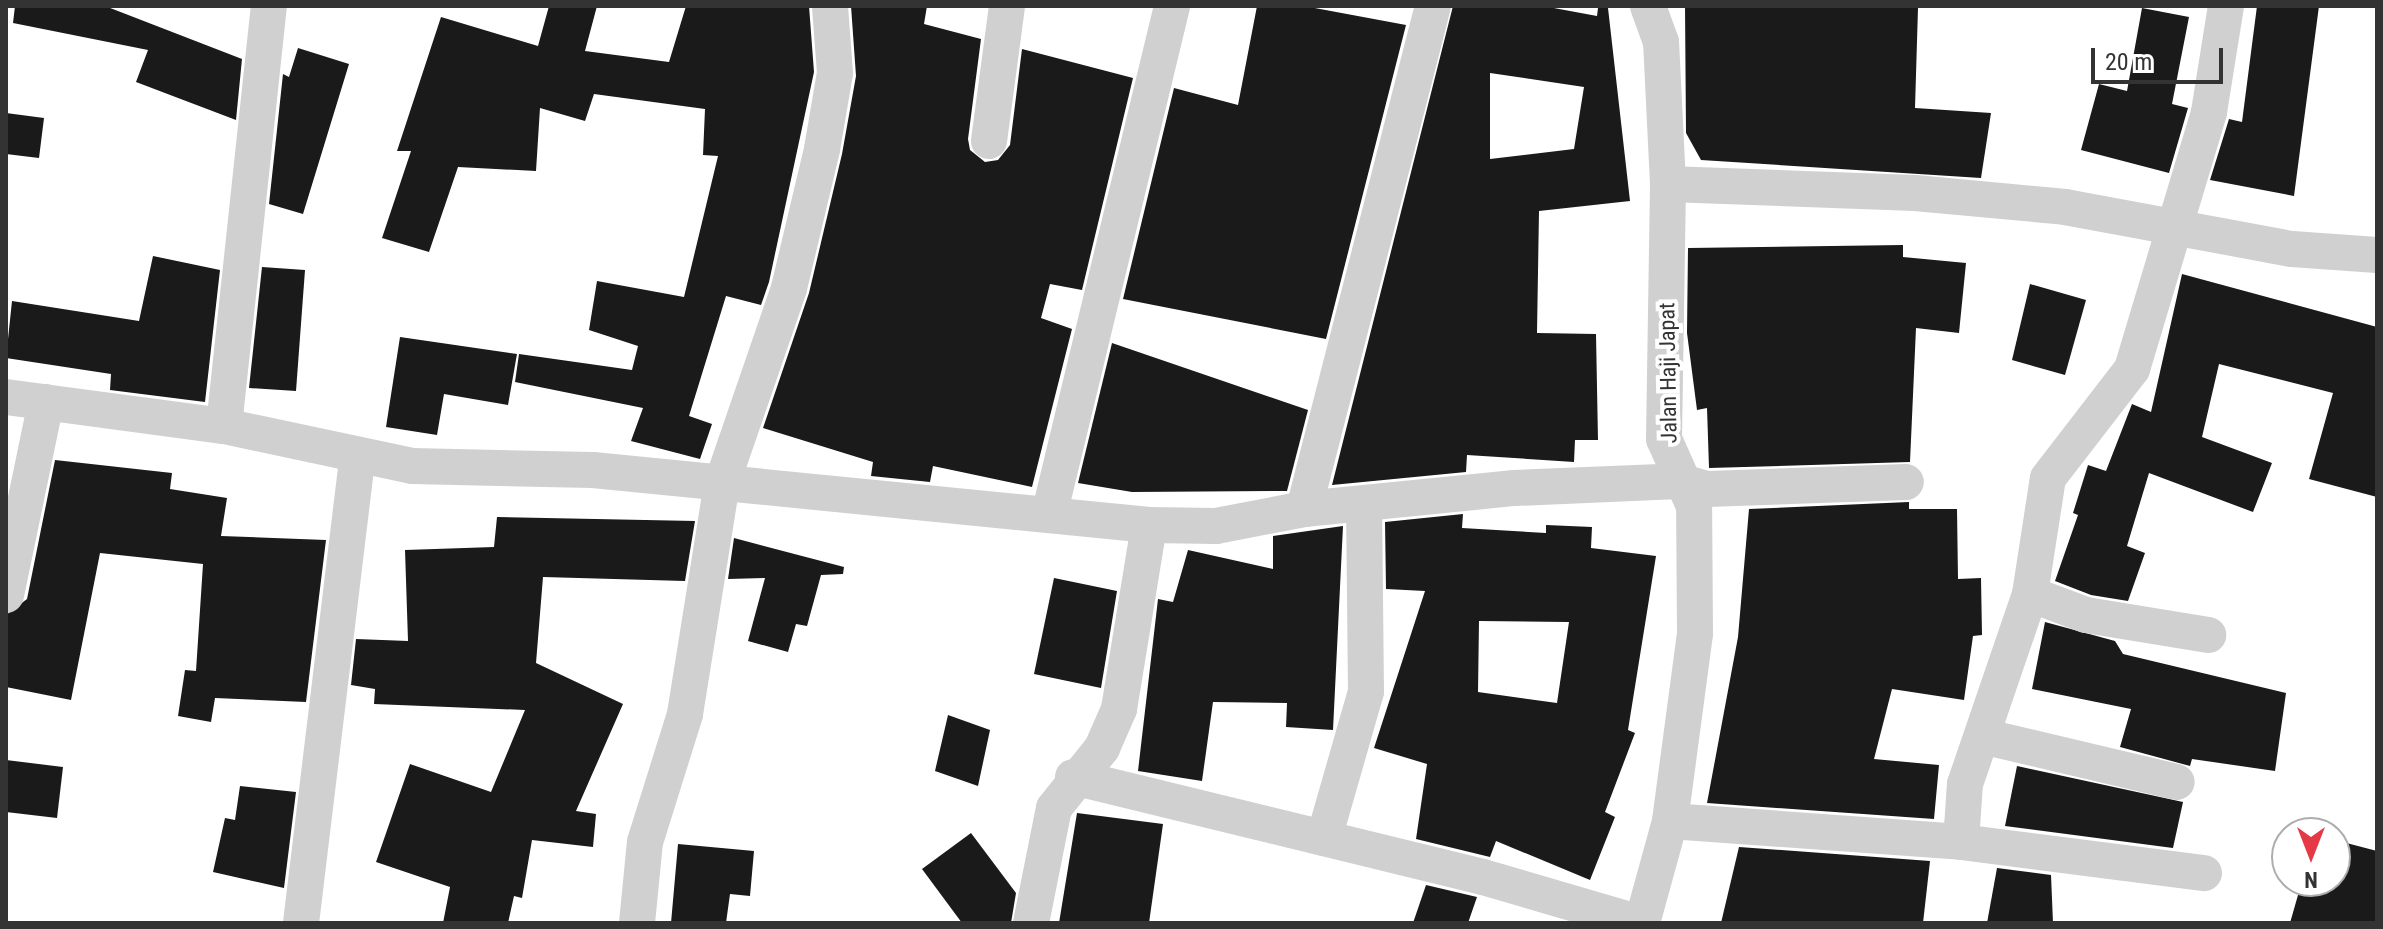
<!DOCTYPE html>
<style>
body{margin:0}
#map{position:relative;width:2383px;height:929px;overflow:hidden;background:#fff;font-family:"Roboto Condensed",sans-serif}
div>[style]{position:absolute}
.building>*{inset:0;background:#1a1a1a}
.minor>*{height:36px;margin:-18px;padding:0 18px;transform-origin:18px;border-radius:18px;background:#d0d0d0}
span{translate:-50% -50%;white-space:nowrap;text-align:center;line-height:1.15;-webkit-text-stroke:8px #fff;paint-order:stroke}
.street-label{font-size:22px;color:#333}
.frame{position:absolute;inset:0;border:8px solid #333;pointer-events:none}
.north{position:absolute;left:2271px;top:817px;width:80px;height:80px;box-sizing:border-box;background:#fff;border:2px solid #adadad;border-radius:50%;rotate:180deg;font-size:22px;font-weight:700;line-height:32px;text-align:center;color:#333}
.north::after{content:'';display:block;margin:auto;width:28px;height:36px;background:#e63946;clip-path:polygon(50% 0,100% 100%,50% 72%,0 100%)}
.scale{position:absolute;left:2091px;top:48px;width:132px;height:36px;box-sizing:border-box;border:4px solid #333;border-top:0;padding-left:10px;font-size:24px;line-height:28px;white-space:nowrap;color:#333;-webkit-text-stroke:6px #fff;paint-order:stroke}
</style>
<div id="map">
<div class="building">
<div style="clip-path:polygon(15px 6px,105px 6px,242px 59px,236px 120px,136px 82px,148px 50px,13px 23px)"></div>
<div style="clip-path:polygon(549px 6px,597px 6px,585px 51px,669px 62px,686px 6px,809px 6px,814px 72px,769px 282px,761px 305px,726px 296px,689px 416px,712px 424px,700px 459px,631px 441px,643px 408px,515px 382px,519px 354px,632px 370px,638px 346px,589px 330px,597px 281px,684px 297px,718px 156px,703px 155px,705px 109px,594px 94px,585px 121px,540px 108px,536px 171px,458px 167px,429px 252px,382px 238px,411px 151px,397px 151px,441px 17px,538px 46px)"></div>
<div style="clip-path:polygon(851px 6px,927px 6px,924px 24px,981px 39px,968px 139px,970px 150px,985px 162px,998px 160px,1010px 145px,1022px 49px,1133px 78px,1082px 290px,1050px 284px,1041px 318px,1072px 329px,1032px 487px,933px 466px,930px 482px,871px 476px,873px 462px,763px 428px,809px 293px,842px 154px,856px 76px)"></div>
<div style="clip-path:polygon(1257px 6px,1304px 6px,1406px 25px,1326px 339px,1123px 299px,1174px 88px,1238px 105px)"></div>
<div style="clip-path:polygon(evenodd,1453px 6px,1543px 6px,1597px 16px,1598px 8px,1608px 8px,1630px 201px,1539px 211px,1537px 333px,1596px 334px,1598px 440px,1575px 440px,1574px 462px,1467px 455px,1466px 472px,1332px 485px,1453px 6px,1490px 73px,1584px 87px,1574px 149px,1490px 159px,1490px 73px)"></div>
<div style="clip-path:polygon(1685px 6px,1918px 8px,1915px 108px,1991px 113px,1981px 178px,1701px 160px,1686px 133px)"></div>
<div style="clip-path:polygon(2257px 6px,2319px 6px,2294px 196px,2210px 180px,2229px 119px,2242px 122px)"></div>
<div style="clip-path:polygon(2142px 8px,2189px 17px,2172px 104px,2188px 108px,2169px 173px,2081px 150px,2099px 84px,2127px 91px)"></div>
<div style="clip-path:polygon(298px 48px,349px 64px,303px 214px,269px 204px,283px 74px,289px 77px)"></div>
<div style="clip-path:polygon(6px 113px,44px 118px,39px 158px,6px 154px)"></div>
<div style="clip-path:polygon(1903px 245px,1903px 257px,1966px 263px,1959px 333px,1916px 328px,1910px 462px,1709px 468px,1707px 408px,1697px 410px,1687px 333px,1688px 248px)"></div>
<div style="clip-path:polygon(153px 256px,220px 270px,205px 402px,110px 390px,111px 374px,6px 358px,12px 301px,139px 321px)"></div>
<div style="clip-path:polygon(262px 267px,305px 270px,296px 391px,249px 388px)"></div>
<div style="clip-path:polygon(2182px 274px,2377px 327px,2377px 497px,2309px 479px,2333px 393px,2219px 364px,2202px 437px,2272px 463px,2253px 512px,2149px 473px,2127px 546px,2145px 553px,2128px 601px,2091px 595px,2055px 581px,2078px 515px,2073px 513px,2088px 465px,2106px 471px,2132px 404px,2151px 412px)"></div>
<div style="clip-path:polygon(2030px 284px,2086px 300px,2065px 375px,2012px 360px)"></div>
<div style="clip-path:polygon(400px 337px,517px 354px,508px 405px,444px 394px,437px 435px,386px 427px)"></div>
<div style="clip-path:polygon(1112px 343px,1308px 410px,1287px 491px,1132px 492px,1078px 483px)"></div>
<div style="clip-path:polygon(55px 460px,172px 473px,170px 489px,227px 498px,221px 536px,326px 540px,306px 702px,215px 698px,211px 722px,178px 716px,185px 670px,196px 671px,203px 564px,100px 553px,71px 700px,6px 687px,6px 615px,27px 599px)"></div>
<div style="clip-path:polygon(1909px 502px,1909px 509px,1957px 509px,1958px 579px,1981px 578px,1982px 635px,1973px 636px,1964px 700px,1892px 689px,1874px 759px,1939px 765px,1934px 819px,1707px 803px,1738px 637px,1749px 509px)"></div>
<div style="clip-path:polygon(evenodd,1463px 514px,1462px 528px,1546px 533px,1546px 525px,1592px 527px,1591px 548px,1656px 556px,1628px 730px,1635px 733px,1605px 812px,1615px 817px,1590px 880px,1496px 841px,1490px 857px,1416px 839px,1427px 764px,1374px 748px,1425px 591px,1386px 589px,1385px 522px,1463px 514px,1479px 621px,1569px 622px,1557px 703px,1478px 692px,1479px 621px)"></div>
<div style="clip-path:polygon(497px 517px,695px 521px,685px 581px,543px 577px,536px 663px,623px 704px,576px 811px,596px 814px,593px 847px,532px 840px,522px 898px,514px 896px,508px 923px,443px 923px,450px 887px,376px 862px,410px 764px,491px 792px,525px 710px,374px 704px,375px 689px,351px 685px,356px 639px,408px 641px,405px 550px,494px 547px)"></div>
<div style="clip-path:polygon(1343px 526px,1333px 730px,1286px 727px,1287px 703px,1213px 702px,1202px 781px,1138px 771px,1158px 599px,1173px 602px,1188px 550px,1273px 569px,1273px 536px)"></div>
<div style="clip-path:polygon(734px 538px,844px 567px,843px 574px,821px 575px,807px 626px,796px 624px,788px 652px,748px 641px,765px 578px,728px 579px)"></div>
<div style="clip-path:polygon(1054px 578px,1117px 591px,1101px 688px,1034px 674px)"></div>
<div style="clip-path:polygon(2045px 622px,2115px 641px,2123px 654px,2286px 693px,2275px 771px,2192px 759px,2190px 766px,2120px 747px,2131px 709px,2032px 689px)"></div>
<div style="clip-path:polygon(948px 715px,990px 730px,978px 786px,935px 771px)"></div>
<div style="clip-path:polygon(6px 760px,63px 767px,57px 818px,6px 812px)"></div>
<div style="clip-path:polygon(2017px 766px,2183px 802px,2173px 848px,2005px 826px)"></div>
<div style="clip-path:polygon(240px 786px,296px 792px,284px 888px,213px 872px,225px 818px,235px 820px)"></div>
<div style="clip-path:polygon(1077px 813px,1163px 824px,1149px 923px,1059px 923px)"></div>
<div style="clip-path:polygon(971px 833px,1016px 893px,1011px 923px,962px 923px,922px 869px)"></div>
<div style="clip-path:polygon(2335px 840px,2377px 851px,2377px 923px,2290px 923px,2302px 881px,2335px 881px)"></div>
<div style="clip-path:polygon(678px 844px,754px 851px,750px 896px,730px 894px,726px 923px,671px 923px)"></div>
<div style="clip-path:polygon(1739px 847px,1930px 861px,1923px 923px,1721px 923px)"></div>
<div style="clip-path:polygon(1997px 868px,2051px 875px,2053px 923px,1987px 923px)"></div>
<div style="clip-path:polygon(1426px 885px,1477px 897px,1468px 923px,1413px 923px)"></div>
</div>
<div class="minor">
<div style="left:989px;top:141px;width:136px;rotate:-82.4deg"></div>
<div style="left:1668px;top:184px;width:247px;rotate:2.1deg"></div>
<div style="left:1915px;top:193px;width:151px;rotate:5.3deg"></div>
<div style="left:2065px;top:207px;width:231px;rotate:10.5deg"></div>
<div style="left:2292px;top:249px;width:85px;rotate:4deg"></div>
<div style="left:6px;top:397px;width:220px;rotate:7.6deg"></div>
<div style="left:224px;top:426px;width:192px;rotate:12deg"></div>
<div style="left:412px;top:466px;width:181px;rotate:1.3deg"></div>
<div style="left:593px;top:470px;width:559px;rotate:5.65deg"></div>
<div style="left:1149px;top:525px;width:67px;rotate:0.9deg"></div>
<div style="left:1216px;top:526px;width:90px;rotate:-10.9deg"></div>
<div style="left:1304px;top:509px;width:212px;rotate:-5.7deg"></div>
<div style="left:1515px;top:488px;width:164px;rotate:-2.4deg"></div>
<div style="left:1679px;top:481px;width:29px;rotate:16deg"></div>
<div style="left:1707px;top:489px;width:199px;rotate:-2deg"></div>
<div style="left:224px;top:426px;width:422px;rotate:-83.9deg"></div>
<div style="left:1304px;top:509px;width:519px;rotate:-75.62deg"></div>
<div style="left:1049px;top:515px;width:524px;rotate:-76.41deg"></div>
<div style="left:2030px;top:594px;width:60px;rotate:20.6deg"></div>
<div style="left:2086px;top:615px;width:124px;rotate:9.3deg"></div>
<div style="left:6px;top:595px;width:197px;rotate:-78.3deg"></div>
<div style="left:1982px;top:736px;width:200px;rotate:13.3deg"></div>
<div style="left:1073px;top:777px;width:422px;rotate:13.7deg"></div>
<div style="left:1483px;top:877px;width:164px;rotate:16.3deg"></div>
<div style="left:1670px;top:821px;width:292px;rotate:4.1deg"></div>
<div style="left:1961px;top:842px;width:245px;rotate:7.3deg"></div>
<div style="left:1324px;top:838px;width:152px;rotate:-74deg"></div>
<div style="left:1366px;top:692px;width:188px;rotate:-90.6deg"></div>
<div style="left:1961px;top:842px;width:58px;rotate:-86.1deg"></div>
<div style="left:1965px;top:784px;width:201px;rotate:-71.1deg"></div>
<div style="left:2030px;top:594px;width:117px;rotate:-81.2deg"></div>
<div style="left:2048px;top:478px;width:138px;rotate:-52.4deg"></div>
<div style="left:2132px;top:369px;width:268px;rotate:-73.3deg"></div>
<div style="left:2209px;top:112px;width:107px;rotate:-80.9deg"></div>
<div style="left:301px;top:923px;width:469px;rotate:-83.1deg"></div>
<div style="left:637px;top:923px;width:81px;rotate:-84.4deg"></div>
<div style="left:645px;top:842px;width:134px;rotate:-72.6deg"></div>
<div style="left:685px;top:714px;width:234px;rotate:-80.9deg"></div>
<div style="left:722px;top:483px;width:206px;rotate:-71deg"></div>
<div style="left:789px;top:288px;width:143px;rotate:-76.6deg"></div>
<div style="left:822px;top:149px;width:77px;rotate:-80.3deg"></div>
<div style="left:835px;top:73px;width:67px;rotate:-94.3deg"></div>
<div style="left:1031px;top:923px;width:117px;rotate:-78.7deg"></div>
<div style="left:1054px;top:808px;width:77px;rotate:-51.3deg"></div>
<div style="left:1102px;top:748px;width:43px;rotate:-66.4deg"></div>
<div style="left:1119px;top:709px;width:186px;rotate:-80.7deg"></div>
<div style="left:1642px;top:923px;width:106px;rotate:-74.6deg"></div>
<div style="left:1670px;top:821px;width:189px;rotate:-82.4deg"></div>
<div style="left:1695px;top:634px;width:128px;rotate:-90.4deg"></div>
<div style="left:1694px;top:506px;width:73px;rotate:-114.1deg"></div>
<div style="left:1664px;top:439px;width:255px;rotate:-89.1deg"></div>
<div style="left:1668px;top:184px;width:142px;rotate:-92.8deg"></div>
<div style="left:1661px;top:42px;width:38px;rotate:-110deg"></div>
</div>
<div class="street-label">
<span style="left:1668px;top:373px;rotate:-91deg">Jalan Haji Japat</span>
</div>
<div class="frame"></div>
<div class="north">N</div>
<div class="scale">20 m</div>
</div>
